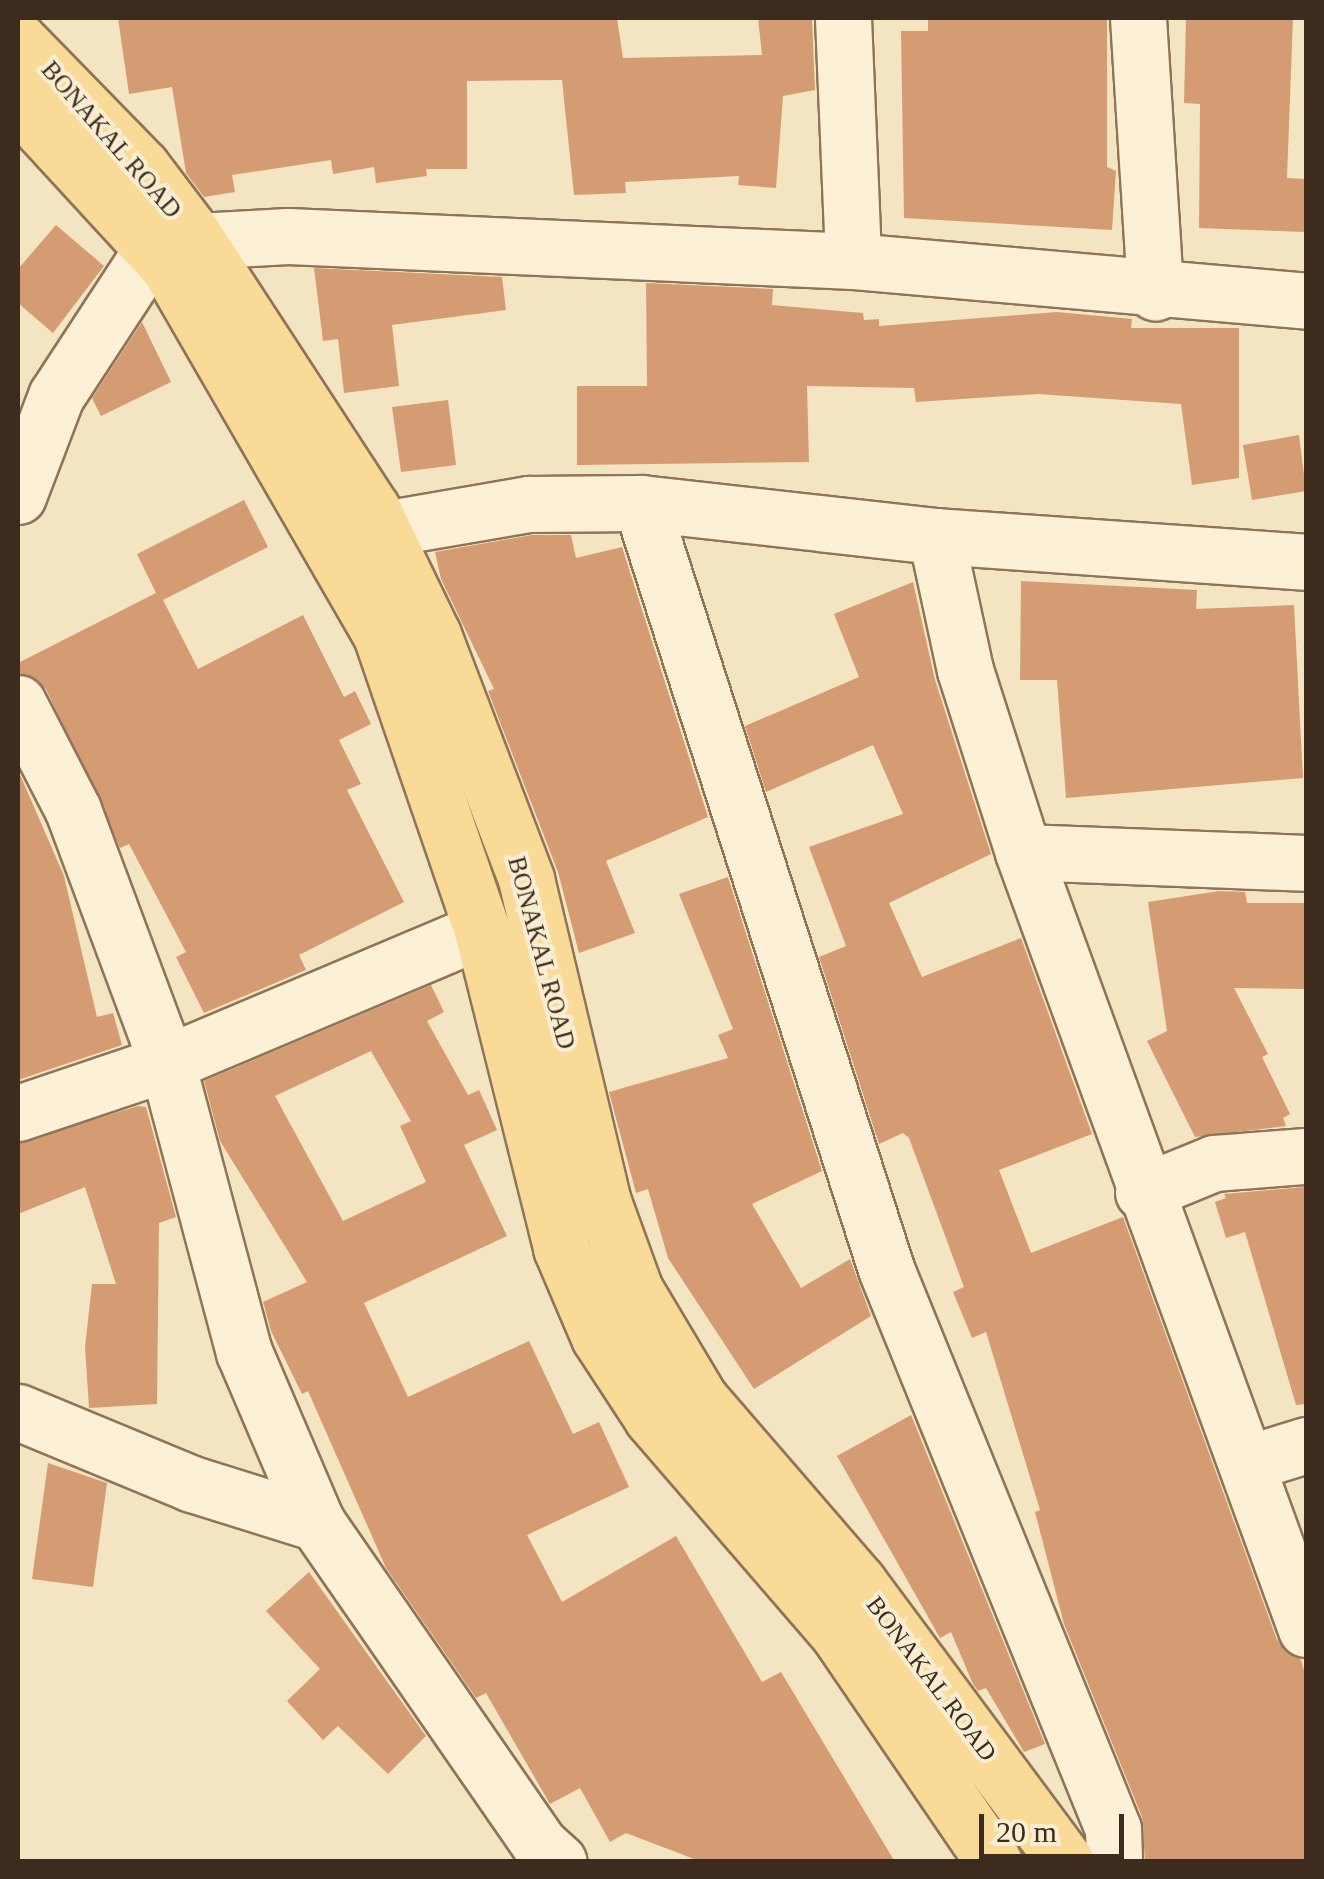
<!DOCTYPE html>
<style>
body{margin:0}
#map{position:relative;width:1324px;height:1879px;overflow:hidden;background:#f3e4c2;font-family:"Times New Roman",serif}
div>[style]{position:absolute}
.building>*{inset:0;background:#d59c74}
.roads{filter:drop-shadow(2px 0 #8f7457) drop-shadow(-2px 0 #8f7457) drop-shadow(0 2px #8f7457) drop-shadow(0 -2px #8f7457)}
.minor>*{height:55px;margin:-27.5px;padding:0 27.5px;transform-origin:27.5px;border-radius:27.5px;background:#fcf1d7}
.major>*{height:55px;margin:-27.5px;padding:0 27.5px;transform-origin:27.5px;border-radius:27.5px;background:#f9da97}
span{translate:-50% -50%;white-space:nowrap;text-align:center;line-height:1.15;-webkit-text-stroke:8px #f9eed3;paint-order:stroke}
.street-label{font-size:25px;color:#3d2c1d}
.frame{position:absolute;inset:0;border:20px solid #3d2c1d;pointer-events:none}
.scale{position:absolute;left:979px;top:1814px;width:145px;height:45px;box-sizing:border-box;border:5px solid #3d2c1d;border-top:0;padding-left:12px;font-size:30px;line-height:35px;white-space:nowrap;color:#3d2c1d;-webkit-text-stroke:8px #f9eed3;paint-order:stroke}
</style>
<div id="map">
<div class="building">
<div style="clip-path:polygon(118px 18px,617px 18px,623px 58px,762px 55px,758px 18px,812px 18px,815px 90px,783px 96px,776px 188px,738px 185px,739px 176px,625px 182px,626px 193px,574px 195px,562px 80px,467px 81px,467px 169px,426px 169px,427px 176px,376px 183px,374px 167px,333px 174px,331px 160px,232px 175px,235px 192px,204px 197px,186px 173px,172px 87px,129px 94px)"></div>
<div style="clip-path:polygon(928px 18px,1107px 18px,1107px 167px,1116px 171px,1112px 230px,904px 218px,901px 31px,928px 31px)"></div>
<div style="clip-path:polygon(1186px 18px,1293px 18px,1287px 178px,1306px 179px,1306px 232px,1199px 228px,1200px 104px,1184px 103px)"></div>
<div style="clip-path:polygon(56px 225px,104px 266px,53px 333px,18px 303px,18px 269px)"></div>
<div style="clip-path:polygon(314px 268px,502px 277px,506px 310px,392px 325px,399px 386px,344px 393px,338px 339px,323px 341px)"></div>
<div style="clip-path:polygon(646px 283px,773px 289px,772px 305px,863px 313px,864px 320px,879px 319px,879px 326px,1057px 312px,1132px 319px,1131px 328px,1239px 328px,1239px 478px,1192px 485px,1181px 404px,1038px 394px,916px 402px,914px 388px,807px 386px,809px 462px,577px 465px,577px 386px,647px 386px)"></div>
<div style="clip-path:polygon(142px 322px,171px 382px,101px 416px,92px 398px)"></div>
<div style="clip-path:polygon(448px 400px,456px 465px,401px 472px,392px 407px)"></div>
<div style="clip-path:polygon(1299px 435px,1306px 491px,1252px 500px,1243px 445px)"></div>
<div style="clip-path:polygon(244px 500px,268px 547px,163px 600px,198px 669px,303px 615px,344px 697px,355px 691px,371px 724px,339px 740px,361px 784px,347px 790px,404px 902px,299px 955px,306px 970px,204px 1013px,176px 957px,186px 952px,129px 844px,120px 848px,46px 689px,18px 672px,18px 663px,156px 593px,137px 554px)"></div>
<div style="clip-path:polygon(532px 535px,571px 535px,576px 558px,622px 547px,708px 817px,606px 861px,635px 933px,579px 953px,558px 872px,488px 691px,494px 689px,441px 579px,435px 552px)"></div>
<div style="clip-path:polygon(1021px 581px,1197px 590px,1196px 609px,1294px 605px,1303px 778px,1066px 798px,1057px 680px,1020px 680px)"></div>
<div style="clip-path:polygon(913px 582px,935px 680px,991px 854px,889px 903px,922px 977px,1021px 938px,1092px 1134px,999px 1170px,1031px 1253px,1123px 1217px,1277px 1640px,1301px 1660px,1306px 1677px,1306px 1862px,1145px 1862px,1142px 1817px,1064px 1624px,1035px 1512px,1040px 1510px,986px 1332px,972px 1338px,953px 1292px,964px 1287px,909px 1138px,903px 1133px,879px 1144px,819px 957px,846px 946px,809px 847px,903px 814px,873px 745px,766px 792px,745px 726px,859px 677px,834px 614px)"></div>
<div style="clip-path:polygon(18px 770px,64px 876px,97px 1017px,113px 1013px,122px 1045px,18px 1080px)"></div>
<div style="clip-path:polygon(728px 877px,822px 1171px,752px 1204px,801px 1288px,850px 1259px,871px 1316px,754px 1389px,668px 1258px,648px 1189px,636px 1193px,609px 1092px,728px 1058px,718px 1035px,733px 1029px,679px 894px)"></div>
<div style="clip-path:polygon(1219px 891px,1245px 892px,1247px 903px,1306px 903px,1306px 989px,1234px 988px,1268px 1054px,1262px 1057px,1290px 1114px,1283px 1118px,1286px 1126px,1195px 1137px,1147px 1041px,1167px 1031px,1148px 902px)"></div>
<div style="clip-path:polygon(evenodd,431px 985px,444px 1012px,427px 1021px,468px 1095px,479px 1090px,497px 1130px,464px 1145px,507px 1236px,364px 1303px,408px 1397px,529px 1341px,573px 1434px,599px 1422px,629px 1487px,527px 1535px,562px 1602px,676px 1536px,762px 1682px,781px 1672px,895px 1862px,702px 1862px,626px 1833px,610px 1842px,580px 1788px,550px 1804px,486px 1693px,476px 1698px,386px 1568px,308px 1391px,302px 1394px,271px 1331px,263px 1302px,307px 1282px,220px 1141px,204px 1081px,431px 985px,371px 1051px,411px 1121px,400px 1126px,426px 1182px,343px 1221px,275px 1096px,371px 1051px)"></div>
<div style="clip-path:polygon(138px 1106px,146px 1107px,176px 1217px,159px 1223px,157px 1404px,89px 1408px,85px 1347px,92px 1284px,116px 1284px,85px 1187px,18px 1214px,18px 1143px)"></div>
<div style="clip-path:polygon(1304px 1187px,1306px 1404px,1296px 1405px,1245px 1232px,1226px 1238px,1215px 1202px,1226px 1198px,1224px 1194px)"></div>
<div style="clip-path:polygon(911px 1415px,1045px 1744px,1024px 1752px,986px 1688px,978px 1691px,973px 1684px,951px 1632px,940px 1638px,837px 1456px)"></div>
<div style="clip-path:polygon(48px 1463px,107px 1483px,93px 1587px,32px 1579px)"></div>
<div style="clip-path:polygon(309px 1572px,426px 1736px,388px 1774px,338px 1726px,323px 1740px,287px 1701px,320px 1669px,266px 1611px)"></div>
</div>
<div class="roads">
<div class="minor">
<div style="left:843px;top:18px;width:243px;rotate:87.6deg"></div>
<div style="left:1138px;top:18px;width:275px;rotate:86.4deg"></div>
<div style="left:197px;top:241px;width:91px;rotate:-3.1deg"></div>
<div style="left:288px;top:236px;width:566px;rotate:2.53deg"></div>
<div style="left:853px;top:261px;width:455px;rotate:5deg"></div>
<div style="left:18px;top:496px;width:107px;rotate:-69.2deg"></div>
<div style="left:56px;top:396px;width:177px;rotate:-56.8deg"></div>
<div style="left:641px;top:503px;width:804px;rotate:72.26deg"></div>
<div style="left:886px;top:1269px;width:604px;rotate:67.93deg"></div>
<div style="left:1113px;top:1829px;width:33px;rotate:88deg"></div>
<div style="left:936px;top:536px;width:137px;rotate:77.8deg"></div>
<div style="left:965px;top:670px;width:191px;rotate:72.3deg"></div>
<div style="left:1023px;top:852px;width:827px;rotate:69.99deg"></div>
<div style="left:337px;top:537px;width:195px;rotate:-9.8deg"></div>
<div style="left:529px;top:504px;width:112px;rotate:-0.5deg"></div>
<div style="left:641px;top:503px;width:297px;rotate:6.4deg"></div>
<div style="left:936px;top:536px;width:371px;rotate:4deg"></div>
<div style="left:18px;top:703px;width:120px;rotate:62.8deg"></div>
<div style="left:73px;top:810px;width:270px;rotate:69.6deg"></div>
<div style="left:167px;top:1063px;width:299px;rotate:75.1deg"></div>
<div style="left:244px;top:1352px;width:186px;rotate:66.9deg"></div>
<div style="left:317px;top:1523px;width:392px;rotate:55.3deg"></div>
<div style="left:540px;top:1845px;width:25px;rotate:42deg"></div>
<div style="left:1023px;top:852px;width:283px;rotate:2.2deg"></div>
<div style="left:18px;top:1113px;width:157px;rotate:-18.6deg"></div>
<div style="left:167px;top:1063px;width:342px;rotate:-22.9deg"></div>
<div style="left:1143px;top:1192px;width:77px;rotate:-22.2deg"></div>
<div style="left:1214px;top:1163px;width:92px;rotate:-4.4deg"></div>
<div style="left:18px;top:1412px;width:188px;rotate:22.5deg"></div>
<div style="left:192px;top:1484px;width:131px;rotate:17.3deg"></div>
<div style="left:1248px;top:1463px;width:61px;rotate:-17.2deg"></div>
</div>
<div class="major">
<div style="left:18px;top:40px;width:177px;rotate:45.7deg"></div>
<div style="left:142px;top:167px;width:83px;rotate:52.9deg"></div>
<div style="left:192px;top:233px;width:330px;rotate:56.9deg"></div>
<div style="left:372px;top:509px;width:140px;rotate:64.2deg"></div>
<div style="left:433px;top:635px;width:261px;rotate:69.1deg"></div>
<div style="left:526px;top:879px;width:329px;rotate:76.6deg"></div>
<div style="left:602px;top:1199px;width:97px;rotate:70.1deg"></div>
<div style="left:635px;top:1290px;width:127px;rotate:59.2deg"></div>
<div style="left:700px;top:1399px;width:242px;rotate:49.2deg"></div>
<div style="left:858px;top:1582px;width:349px;rotate:53.4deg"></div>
<div style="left:18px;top:103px;width:222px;rotate:47.4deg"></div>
<div style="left:168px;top:266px;width:426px;rotate:60deg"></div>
<div style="left:381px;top:635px;width:312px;rotate:71.1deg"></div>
<div style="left:482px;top:930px;width:328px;rotate:76deg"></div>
<div style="left:561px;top:1248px;width:97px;rotate:66.9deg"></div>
<div style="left:599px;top:1337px;width:97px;rotate:56.8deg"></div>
<div style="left:652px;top:1418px;width:286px;rotate:49.2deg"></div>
<div style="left:839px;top:1635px;width:275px;rotate:55.7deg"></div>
</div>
</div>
<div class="street-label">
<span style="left:111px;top:140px;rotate:49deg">BONAKAL ROAD</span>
<span style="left:541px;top:953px;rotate:75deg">BONAKAL ROAD</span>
<span style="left:931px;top:1679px;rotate:53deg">BONAKAL ROAD</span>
</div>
<div class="frame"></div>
<div class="scale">20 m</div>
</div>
